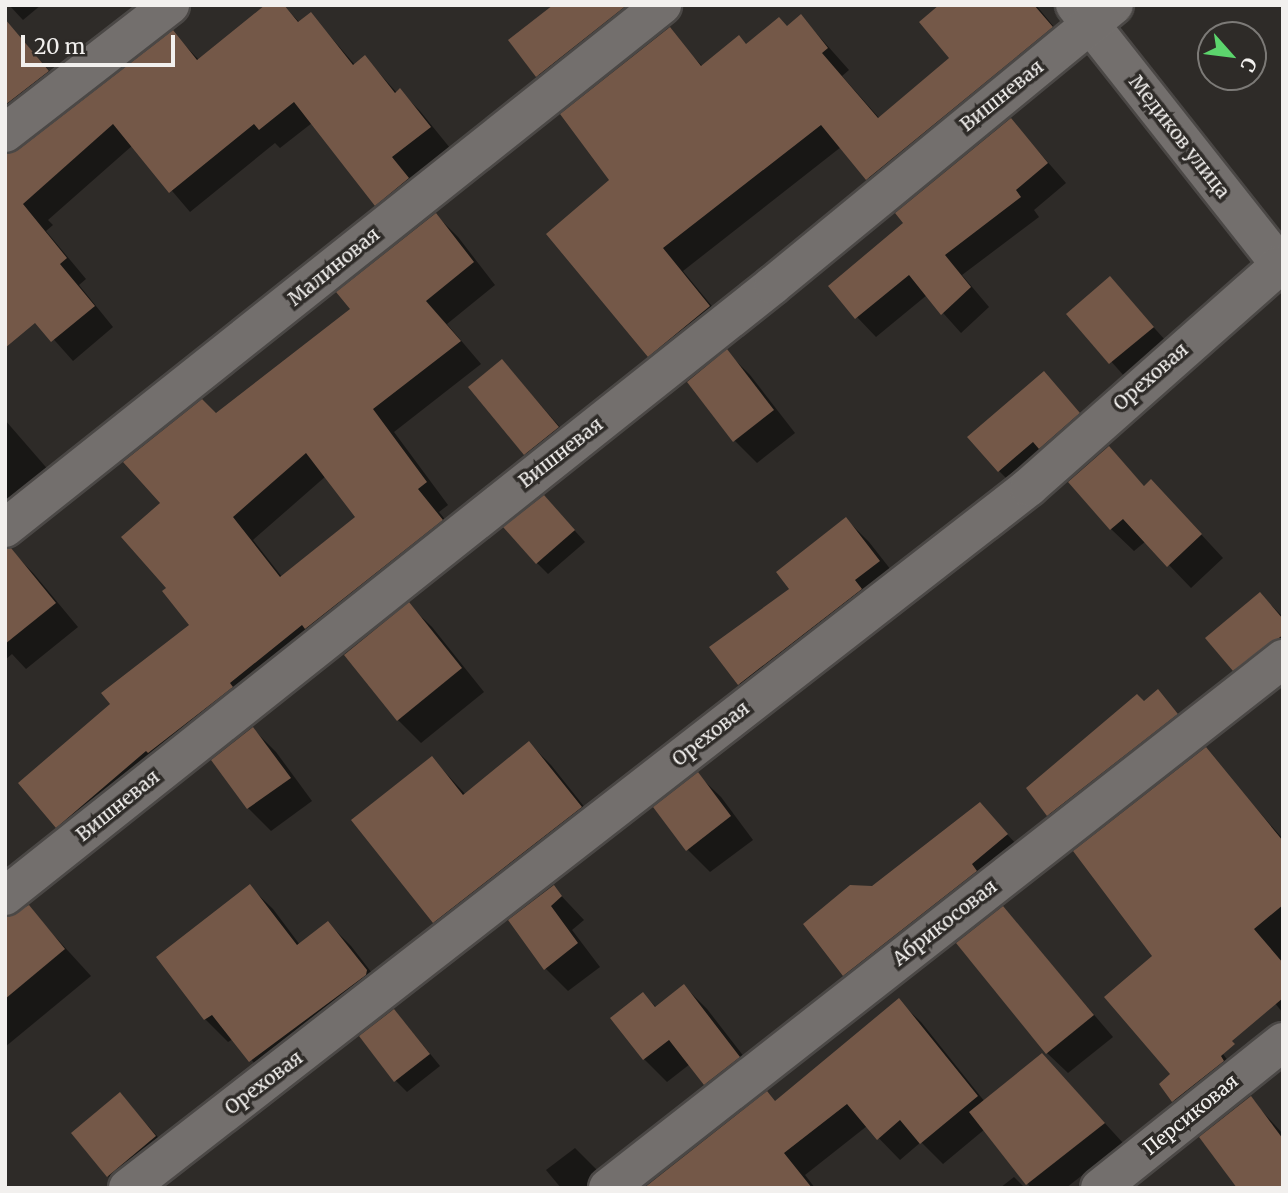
<!DOCTYPE html>
<meta charset="utf-8">
<style>
body{margin:0}
#map{position:relative;width:1288px;height:1193px;overflow:hidden;background:#2e2b28;font-family:Merriweather,serif}
div>[style]{position:absolute}
.shadow>*{inset:0;background:#0007}
.building>*{inset:0;background:#745848}
.roads{filter:drop-shadow(2px 0 #4b4846) drop-shadow(-2px 0 #4b4846) drop-shadow(0 2px #4b4846) drop-shadow(0 -2px #4b4846)}
.minor>*{height:38px;margin:-19px;padding:0 19px;transform-origin:19px;border-radius:19px;background:#736f6d}
span{translate:-50% -50%;white-space:nowrap;text-align:center;line-height:1.15;-webkit-text-stroke:7px #2e2b28;paint-order:stroke}
.street-label{font-size:19px;color:#f2f0ee}
.frame{position:absolute;inset:0;border:7px solid #f2f0ee;pointer-events:none}
.north{position:absolute;left:1197px;top:21px;width:70px;height:70px;box-sizing:border-box;background:#2e2b28;border:2px solid #7c7a77;border-radius:50%;rotate:118deg;font-size:19px;font-weight:700;line-height:28px;text-align:center;color:#f2f0ee}
.north::after{content:'';display:block;margin:auto;width:24px;height:32px;background:#5cd56d;clip-path:polygon(50% 0,100% 100%,50% 72%,0 100%)}
.scale{position:absolute;left:21px;top:35px;width:154px;height:32px;box-sizing:border-box;border:4px solid #f2f0ee;border-top:0;padding-left:9px;font-size:21px;line-height:24px;white-space:nowrap;color:#f2f0ee;-webkit-text-stroke:5px #2e2b28;paint-order:stroke}
</style>
<div id="map">
<div class="shadow">
<div style="clip-path:polygon(9px 5px,41px 5px,23px 20px)"></div>
<div style="clip-path:polygon(283px 5px,300px 23px,311px 14px,355px 65px,365px 57px,397px 93px,400px 91px,420px 111px,450px 148px,411px 178px,428px 200px,396px 225px,376px 205px,312px 123px,280px 148px,275px 143px,190px 212px,133px 145px,48px 220px,53px 225px,46px 231px,86px 279px,79px 285px,113px 327px,73px 361px,16px 297px,5px 255px,19px 152px,173px 33px,199px 60px)"></div>
<div style="clip-path:polygon(556px 5px,645px 5px,557px 96px,510px 41px)"></div>
<div style="clip-path:polygon(942px 5px,1036px 5px,1073px 50px,889px 200px,841px 147px,683px 271px,730px 328px,670px 377px,649px 356px,612px 180px,686px 49px,703px 67px,787px 28px,801px 16px,849px 70px,842px 76px,880px 119px,952px 58px)"></div>
<div style="clip-path:polygon(5px 21px,71px 95px,5px 147px)"></div>
<div style="clip-path:polygon(1011px 120px,1066px 183px,1034px 210px,1039px 217px,962px 275px,989px 307px,961px 333px,927px 295px,876px 337px,857px 317px,905px 224px)"></div>
<div style="clip-path:polygon(evenodd,436px 215px,458px 237px,495px 285px,447px 324px,481px 364px,394px 432px,448px 505px,439px 512px,464px 543px,79px 849px,57px 827px,113px 705px,191px 625px,169px 588px,163px 504px,216px 415px,352px 309px,436px 215px,326px 476px,358px 517px,282px 577px,253px 540px,326px 476px)"></div>
<div style="clip-path:polygon(1110px 279px,1175px 351px,1133px 386px,1069px 314px)"></div>
<div style="clip-path:polygon(727px 352px,750px 375px,795px 433px,757px 463px,734px 440px)"></div>
<div style="clip-path:polygon(502px 361px,581px 451px,548px 477px,526px 454px)"></div>
<div style="clip-path:polygon(1044px 374px,1102px 437px,1022px 494px,999px 471px)"></div>
<div style="clip-path:polygon(5px 420px,71px 496px,17px 543px,5px 531px)"></div>
<div style="clip-path:polygon(1109px 448px,1145px 487px,1174px 505px,1223px 558px,1191px 588px,1146px 541px,1134px 551px,1111px 529px)"></div>
<div style="clip-path:polygon(555px 509px,585px 542px,548px 574px,537px 563px)"></div>
<div style="clip-path:polygon(846px 519px,869px 542px,902px 584px,762px 706px,739px 683px,792px 589px)"></div>
<div style="clip-path:polygon(5px 550px,11px 550px,34px 574px,78px 627px,26px 669px,12px 654px,5px 660px)"></div>
<div style="clip-path:polygon(1260px 594px,1283px 617px,1283px 674px,1257px 692px,1234px 669px)"></div>
<div style="clip-path:polygon(409px 605px,432px 627px,484px 692px,421px 743px,398px 720px)"></div>
<div style="clip-path:polygon(1158px 692px,1197px 735px,1068px 836px,1028px 789px)"></div>
<div style="clip-path:polygon(253px 729px,276px 752px,312px 801px,271px 831px,248px 808px,213px 761px)"></div>
<div style="clip-path:polygon(529px 743px,551px 765px,602px 829px,455px 944px,434px 922px,432px 758px,466px 795px)"></div>
<div style="clip-path:polygon(1205px 750px,1283px 839px,1283px 1013px,1177px 882px)"></div>
<div style="clip-path:polygon(698px 775px,721px 797px,753px 840px,710px 872px,688px 850px)"></div>
<div style="clip-path:polygon(980px 805px,1029px 858px,867px 998px,844px 975px,872px 888px)"></div>
<div style="clip-path:polygon(250px 887px,273px 909px,300px 945px,328px 923px,351px 946px,389px 995px,273px 1084px,233px 1039px,228px 1042px,205px 1019px,158px 957px)"></div>
<div style="clip-path:polygon(553px 887px,584px 920px,572px 930px,600px 967px,568px 991px,545px 968px,510px 921px)"></div>
<div style="clip-path:polygon(28px 907px,91px 976px,5px 1047px,5px 919px)"></div>
<div style="clip-path:polygon(1003px 908px,1113px 1037px,1068px 1073px,1047px 1053px)"></div>
<div style="clip-path:polygon(1171px 984px,1246px 1085px,1196px 1124px,1161px 1084px,1173px 1074px)"></div>
<div style="clip-path:polygon(684px 986px,707px 1009px,762px 1080px,728px 1107px,690px 1064px,667px 1082px,644px 1059px,643px 994px,657px 1008px)"></div>
<div style="clip-path:polygon(899px 1001px,921px 1022px,985px 1102px,1061px 1075px,1123px 1143px,1066px 1188px,1031px 1188px,985px 1129px,943px 1164px,921px 1142px,900px 1160px,867px 1126px,805px 1175px,815px 1188px,646px 1188px,776px 1102px)"></div>
<div style="clip-path:polygon(405px 1023px,440px 1066px,407px 1092px,396px 1081px)"></div>
<div style="clip-path:polygon(120px 1094px,178px 1160px,120px 1188px,108px 1176px)"></div>
<div style="clip-path:polygon(1250px 1098px,1283px 1134px,1283px 1188px)"></div>
<div style="clip-path:polygon(575px 1148px,596px 1169px,610px 1188px,561px 1188px,546px 1170px)"></div>
<div style="clip-path:polygon(1014px 1177px,1025px 1188px,1000px 1188px)"></div>
</div>
<div class="building">
<div style="clip-path:polygon(265px 5px,284px 5px,298px 22px,311px 12px,353px 65px,365px 55px,395px 93px,400px 88px,431px 127px,392px 157px,409px 178px,375px 206px,294px 102px,259px 130px,254px 124px,169px 193px,113px 124px,23px 204px,67px 258px,60px 264px,95px 306px,51px 342px,35px 323px,5px 348px,5px 154px,18px 150px,173px 30px,197px 60px)"></div>
<div style="clip-path:polygon(553px 5px,627px 5px,536px 77px,508px 40px)"></div>
<div style="clip-path:polygon(939px 5px,1034px 5px,1053px 27px,866px 180px,821px 125px,663px 248px,710px 306px,648px 357px,546px 234px,609px 180px,560px 114px,670px 27px,701px 66px,739px 35px,746px 44px,779px 17px,787px 26px,801px 14px,828px 48px,822px 53px,878px 118px,949px 58px,919px 22px)"></div>
<div style="clip-path:polygon(5px 19px,49px 71px,5px 105px)"></div>
<div style="clip-path:polygon(1011px 118px,1048px 163px,1016px 190px,1021px 197px,945px 255px,971px 287px,941px 315px,909px 275px,855px 319px,828px 286px,903px 223px,895px 213px)"></div>
<div style="clip-path:polygon(evenodd,436px 213px,474px 262px,426px 301px,461px 341px,373px 409px,427px 482px,418px 489px,443px 520px,305px 629px,302px 625px,230px 683px,233px 687px,148px 753px,146px 751px,56px 828px,18px 783px,110px 704px,101px 693px,189px 625px,162px 591px,166px 588px,121px 537px,160px 503px,123px 462px,202px 399px,216px 413px,350px 309px,336px 292px,436px 213px,306px 453px,355px 517px,280px 577px,233px 517px,306px 453px)"></div>
<div style="clip-path:polygon(1110px 276px,1154px 327px,1109px 364px,1066px 314px)"></div>
<div style="clip-path:polygon(727px 349px,774px 410px,733px 442px,687px 382px)"></div>
<div style="clip-path:polygon(502px 359px,559px 427px,524px 455px,468px 387px)"></div>
<div style="clip-path:polygon(1044px 371px,1080px 413px,1039px 449px,1033px 442px,998px 472px,967px 437px)"></div>
<div style="clip-path:polygon(1109px 446px,1144px 486px,1151px 479px,1202px 534px,1167px 567px,1123px 519px,1110px 530px,1068px 482px)"></div>
<div style="clip-path:polygon(544px 495px,575px 530px,536px 564px,503px 527px)"></div>
<div style="clip-path:polygon(846px 517px,880px 561px,855px 580px,862px 589px,738px 685px,709px 647px,789px 589px,776px 572px)"></div>
<div style="clip-path:polygon(11px 548px,56px 603px,5px 644px,5px 549px)"></div>
<div style="clip-path:polygon(1260px 592px,1283px 619px,1283px 635px,1233px 671px,1205px 638px)"></div>
<div style="clip-path:polygon(409px 602px,462px 668px,397px 721px,344px 655px)"></div>
<div style="clip-path:polygon(1158px 689px,1178px 714px,1047px 816px,1026px 788px,1137px 694px,1144px 701px)"></div>
<div style="clip-path:polygon(253px 727px,291px 778px,247px 809px,211px 760px)"></div>
<div style="clip-path:polygon(529px 741px,582px 807px,433px 923px,351px 820px,432px 756px,463px 795px)"></div>
<div style="clip-path:polygon(1206px 747px,1283px 841px,1283px 905px,1254px 929px,1283px 963px,1283px 998px,1232px 1041px,1235px 1044px,1221px 1056px,1224px 1061px,1172px 1102px,1159px 1084px,1170px 1074px,1104px 997px,1152px 956px,1073px 851px)"></div>
<div style="clip-path:polygon(698px 772px,731px 816px,686px 851px,653px 807px)"></div>
<div style="clip-path:polygon(980px 802px,1008px 834px,972px 864px,977px 871px,843px 976px,803px 924px,850px 885px,872px 886px)"></div>
<div style="clip-path:polygon(250px 884px,297px 945px,328px 921px,367px 970px,366px 975px,249px 1062px,212px 1015px,204px 1020px,156px 957px)"></div>
<div style="clip-path:polygon(554px 885px,562px 896px,551px 906px,578px 943px,544px 970px,508px 920px)"></div>
<div style="clip-path:polygon(29px 905px,65px 949px,5px 999px,5px 917px)"></div>
<div style="clip-path:polygon(1003px 906px,1094px 1015px,1046px 1054px,956px 943px)"></div>
<div style="clip-path:polygon(684px 984px,740px 1057px,704px 1085px,669px 1040px,643px 1060px,610px 1018px,643px 992px,655px 1007px)"></div>
<div style="clip-path:polygon(899px 998px,978px 1096px,920px 1144px,900px 1120px,877px 1140px,847px 1104px,784px 1153px,812px 1188px,644px 1188px,767px 1091px,775px 1101px)"></div>
<div style="clip-path:polygon(394px 1009px,430px 1054px,394px 1082px,359px 1036px)"></div>
<div style="clip-path:polygon(1042px 1053px,1105px 1123px,1026px 1185px,969px 1112px)"></div>
<div style="clip-path:polygon(120px 1092px,156px 1136px,107px 1177px,71px 1133px)"></div>
<div style="clip-path:polygon(1251px 1096px,1283px 1139px,1283px 1188px,1237px 1188px,1199px 1137px)"></div>
</div>
<div class="roads">
<div class="minor">
<div style="left:1075px;top:5px;width:335px;rotate:51.7deg"></div>
<div style="left:5px;top:133px;width:209px;rotate:-37.8deg"></div>
<div style="left:5px;top:528px;width:840px;rotate:-38.52deg"></div>
<div style="left:5px;top:896px;width:981px;rotate:-38.5deg"></div>
<div style="left:773px;top:285px;width:441px;rotate:-39.4deg"></div>
<div style="left:128px;top:1188px;width:1142px;rotate:-37.88deg"></div>
<div style="left:1029px;top:487px;width:335px;rotate:-41.5deg"></div>
<div style="left:608px;top:1188px;width:858px;rotate:-38.09deg"></div>
<div style="left:1100px;top:1188px;width:234px;rotate:-38.6deg"></div>
</div>
</div>
<div class="street-label">
<span style="left:1002px;top:96px;rotate:-39deg">Вишневая</span>
<span style="left:1179px;top:137px;rotate:52deg">Медиков улица</span>
<span style="left:334px;top:267px;rotate:-39deg">Малиновая</span>
<span style="left:1151px;top:377px;rotate:-41deg">Ореховая</span>
<span style="left:561px;top:453px;rotate:-38deg">Вишневая</span>
<span style="left:711px;top:734px;rotate:-38deg">Ореховая</span>
<span style="left:118px;top:806px;rotate:-39deg">Вишневая</span>
<span style="left:945px;top:923px;rotate:-38deg">Абрикосовая</span>
<span style="left:264px;top:1083px;rotate:-37deg">Ореховая</span>
<span style="left:1191px;top:1115px;rotate:-39deg">Персиковая</span>
</div>
<div class="frame"></div>
<div class="north">С</div>
<div class="scale">20 m</div>
</div>
